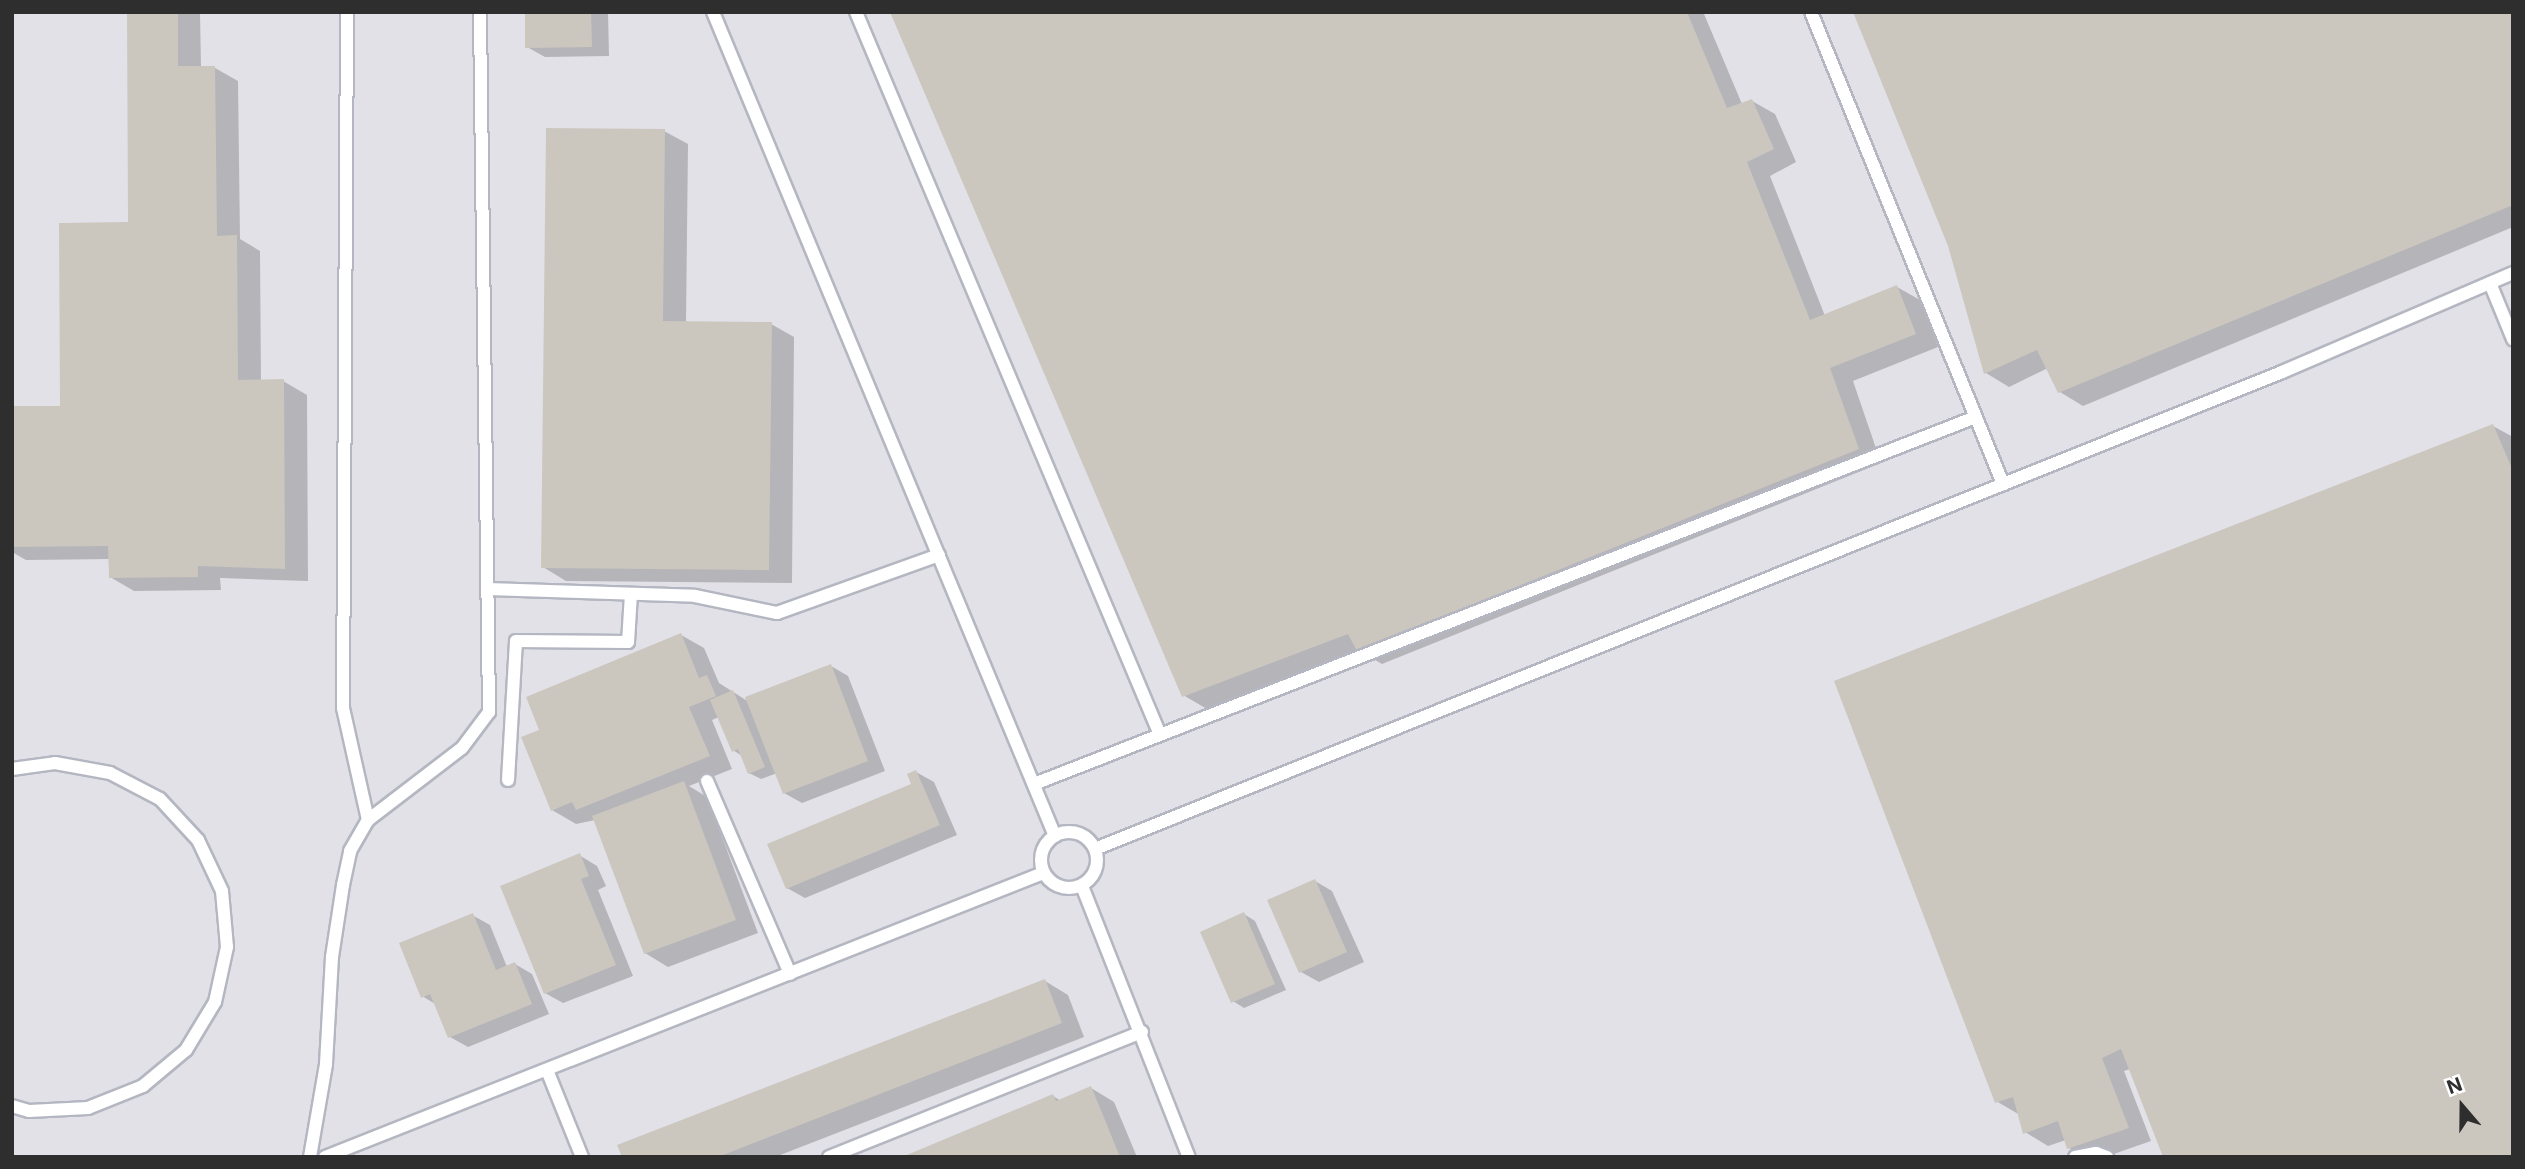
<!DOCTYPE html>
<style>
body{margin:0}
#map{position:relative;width:2525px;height:1169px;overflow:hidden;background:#efe9e1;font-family:Inter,sans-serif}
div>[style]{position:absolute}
.industrial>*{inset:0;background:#e3e1e8}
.shadow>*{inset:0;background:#0003}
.building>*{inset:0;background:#cbc7bf}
.roads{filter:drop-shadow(2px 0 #b4b7c1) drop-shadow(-2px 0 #b4b7c1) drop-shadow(0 2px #b4b7c1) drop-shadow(0 -2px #b4b7c1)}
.lane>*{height:12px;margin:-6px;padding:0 6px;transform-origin:6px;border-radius:6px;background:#fff}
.lane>.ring{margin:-6px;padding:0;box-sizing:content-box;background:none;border:12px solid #fff;border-radius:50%}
span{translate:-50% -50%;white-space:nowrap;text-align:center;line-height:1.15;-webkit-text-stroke:6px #fff;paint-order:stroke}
.frame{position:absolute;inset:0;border:14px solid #2e2e2e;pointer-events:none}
.north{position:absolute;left:2427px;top:1071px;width:70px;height:70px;-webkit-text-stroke:5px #fff;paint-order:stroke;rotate:340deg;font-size:19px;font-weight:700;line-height:28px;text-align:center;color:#2e2e2e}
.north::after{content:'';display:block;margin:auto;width:24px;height:32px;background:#2e2e2e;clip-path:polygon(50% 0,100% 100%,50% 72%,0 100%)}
</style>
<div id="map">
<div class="industrial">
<div style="clip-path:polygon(12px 12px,2513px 12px,2513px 1157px,12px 1157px)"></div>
</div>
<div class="shadow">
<div style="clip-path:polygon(128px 12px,200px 12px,201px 68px,215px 68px,238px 81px,240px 239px,260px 251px,261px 382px,283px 381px,307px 395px,308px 581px,220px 578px,221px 590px,134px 591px,110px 577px,110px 559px,26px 560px,12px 552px,12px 408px,62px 407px,130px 224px)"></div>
<div style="clip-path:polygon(527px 12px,608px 12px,609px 56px,545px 57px,527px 47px)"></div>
<div style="clip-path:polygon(892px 12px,1709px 12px,1704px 14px,1742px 104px,1752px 101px,1775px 114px,1796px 162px,1770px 176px,1825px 316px,1897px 287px,1920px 300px,1938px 347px,1853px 381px,1881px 463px,1382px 664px,1360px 651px,1207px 709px,1183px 695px)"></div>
<div style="clip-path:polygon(2513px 12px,2513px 227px,2083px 406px,2060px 392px,2048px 368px,2009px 387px,1986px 373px,1949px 246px)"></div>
<div style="clip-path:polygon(664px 131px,688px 144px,686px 323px,771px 324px,794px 337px,792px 583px,566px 581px,543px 567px)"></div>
<div style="clip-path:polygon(2493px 426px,2513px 437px,2513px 1157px,2130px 1069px,2124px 1071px,2151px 1141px,2105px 1157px,2085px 1157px,2069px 1148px,2066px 1140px,2048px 1146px,2025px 1132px,2020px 1115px,1996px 1101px)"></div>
<div style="clip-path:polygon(681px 635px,704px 648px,719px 683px,749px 702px,831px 666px,848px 676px,885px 771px,802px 803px,784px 793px,777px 773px,761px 779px,749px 773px,742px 756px,733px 750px,719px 717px,712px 720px,732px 769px,689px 786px,707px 797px,758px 933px,668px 967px,645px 953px,595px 820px,576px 824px,552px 810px,542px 731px)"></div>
<div style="clip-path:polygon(916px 772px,934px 782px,957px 835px,805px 898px,787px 888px,913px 784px)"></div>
<div style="clip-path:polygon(579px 855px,597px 866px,606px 886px,598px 890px,633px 976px,563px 1003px,545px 993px)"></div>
<div style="clip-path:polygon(1315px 881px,1332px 891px,1364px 962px,1319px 982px,1301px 972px)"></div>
<div style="clip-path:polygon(1244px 914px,1255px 921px,1286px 990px,1244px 1008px,1233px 1001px)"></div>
<div style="clip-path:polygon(472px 915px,490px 925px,507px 967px,515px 964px,532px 974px,549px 1014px,468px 1047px,450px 1037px,437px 1005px,422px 996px)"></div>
<div style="clip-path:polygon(1045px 981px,1068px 995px,1084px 1037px,775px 1157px,624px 1157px)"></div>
<div style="clip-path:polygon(1091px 1088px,1114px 1102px,1137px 1157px,906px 1157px,1053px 1096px,1061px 1101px)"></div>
</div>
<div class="building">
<div style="clip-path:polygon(127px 12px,178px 12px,178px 66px,215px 66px,217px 236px,237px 235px,238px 380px,284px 379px,285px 569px,198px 566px,198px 577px,109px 578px,108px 546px,12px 547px,12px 406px,60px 406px,59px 223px,128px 222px)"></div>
<div style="clip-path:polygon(525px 12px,591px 12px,592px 47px,525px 48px)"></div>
<div style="clip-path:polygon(890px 12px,1687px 12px,1727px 108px,1752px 99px,1774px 149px,1747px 162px,1810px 320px,1897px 285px,1916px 334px,1830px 368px,1859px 449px,1357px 651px,1348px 634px,1182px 697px)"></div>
<div style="clip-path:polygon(1853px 12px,2513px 12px,2513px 205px,2058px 393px,2037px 350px,1984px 374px,1948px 246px)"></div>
<div style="clip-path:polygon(546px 128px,665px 129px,663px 321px,772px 322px,769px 570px,541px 568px)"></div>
<div style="clip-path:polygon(2493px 424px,2513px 471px,2513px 1157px,2163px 1157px,2121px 1049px,2102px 1058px,2129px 1128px,2067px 1149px,2058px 1121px,2023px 1134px,2013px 1097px,1995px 1103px,1834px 681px)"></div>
<div style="clip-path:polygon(681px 633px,699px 678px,707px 675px,716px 696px,689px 707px,710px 756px,576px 810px,572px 802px,551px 811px,521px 737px,539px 730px,526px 697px)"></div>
<div style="clip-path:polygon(831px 664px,868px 761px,783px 794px,745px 697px)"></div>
<div style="clip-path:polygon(733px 690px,765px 767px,748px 774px,738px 749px,732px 752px,710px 700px)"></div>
<div style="clip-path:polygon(916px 770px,940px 825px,786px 889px,767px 844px,911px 784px,907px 774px)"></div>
<div style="clip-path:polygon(684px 781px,736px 920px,644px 954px,592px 816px)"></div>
<div style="clip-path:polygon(580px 853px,589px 876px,581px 879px,616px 965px,544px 994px,500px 886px)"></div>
<div style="clip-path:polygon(1315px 879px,1347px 952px,1299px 973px,1267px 900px)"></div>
<div style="clip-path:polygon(1244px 912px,1275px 984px,1231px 1003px,1200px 932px)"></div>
<div style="clip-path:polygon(473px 913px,496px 970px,515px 962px,532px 1004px,448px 1038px,430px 994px,421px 998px,399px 943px)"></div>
<div style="clip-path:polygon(1045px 979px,1062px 1023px,718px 1157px,622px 1157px,617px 1145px)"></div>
<div style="clip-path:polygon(1091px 1086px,1120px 1157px,902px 1157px,1053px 1094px,1056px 1101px)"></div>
</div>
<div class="roads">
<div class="lane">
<div style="left:347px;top:12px;width:696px;rotate:90.33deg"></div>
<div style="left:343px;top:708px;width:115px;rotate:77.4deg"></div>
<div style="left:368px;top:820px;width:118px;rotate:-37.5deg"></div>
<div style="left:462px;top:748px;width:45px;rotate:-53.1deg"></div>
<div style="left:489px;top:712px;width:700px;rotate:-90.74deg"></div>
<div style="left:713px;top:12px;width:892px;rotate:67.46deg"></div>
<div style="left:856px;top:12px;width:784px;rotate:67.19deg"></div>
<div style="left:1811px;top:12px;width:510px;rotate:67.86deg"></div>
<div style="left:2490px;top:283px;width:61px;rotate:67.7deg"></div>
<div style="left:488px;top:589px;width:207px;rotate:1.9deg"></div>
<div style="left:695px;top:596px;width:84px;rotate:11.7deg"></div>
<div style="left:777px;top:613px;width:172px;rotate:-19.7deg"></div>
<div style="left:12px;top:769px;width:43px;rotate:-7.9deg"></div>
<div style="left:55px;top:763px;width:56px;rotate:10.3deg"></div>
<div style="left:110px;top:773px;width:56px;rotate:27.5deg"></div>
<div style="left:160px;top:799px;width:56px;rotate:47.2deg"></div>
<div style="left:198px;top:840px;width:56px;rotate:64.8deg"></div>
<div style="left:222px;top:891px;width:56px;rotate:84.9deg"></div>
<div style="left:227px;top:947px;width:56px;rotate:102.3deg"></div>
<div style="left:215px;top:1002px;width:56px;rotate:121.1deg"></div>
<div style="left:186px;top:1050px;width:56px;rotate:140.1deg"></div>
<div style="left:143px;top:1086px;width:59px;rotate:158.2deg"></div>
<div style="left:88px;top:1108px;width:59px;rotate:177.1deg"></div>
<div style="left:29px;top:1111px;width:18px;rotate:-164deg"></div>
<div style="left:508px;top:780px;width:139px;rotate:-86.7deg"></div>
<div style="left:516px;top:641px;width:112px;rotate:0.5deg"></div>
<div style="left:628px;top:642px;width:48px;rotate:-86.4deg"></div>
<div style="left:707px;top:781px;width:210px;rotate:66.7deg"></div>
<div style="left:1034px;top:784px;width:1011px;rotate:-21.29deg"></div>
<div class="ring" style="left:1041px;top:832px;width:44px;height:44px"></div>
<div style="left:1095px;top:849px;width:1279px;rotate:-21.89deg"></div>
<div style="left:2282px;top:372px;width:251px;rotate:-23.2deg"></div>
<div style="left:1082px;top:886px;width:291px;rotate:68.5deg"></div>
<div style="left:547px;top:1070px;width:94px;rotate:68.1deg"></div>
<div style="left:310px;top:1157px;width:94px;rotate:-80.2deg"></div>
<div style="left:326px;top:1064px;width:107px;rotate:-86.8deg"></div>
<div style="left:332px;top:957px;width:73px;rotate:-81.3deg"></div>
<div style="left:343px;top:885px;width:35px;rotate:-78deg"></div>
<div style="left:350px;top:851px;width:36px;rotate:-60deg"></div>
<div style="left:325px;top:1157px;width:772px;rotate:-21.58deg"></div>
<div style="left:829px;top:1157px;width:337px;rotate:-21.8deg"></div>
<div style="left:2075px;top:1157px;width:21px;rotate:-11deg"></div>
<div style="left:2096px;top:1153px;width:12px;rotate:20deg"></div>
</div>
</div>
<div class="frame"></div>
<div class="north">N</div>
</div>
